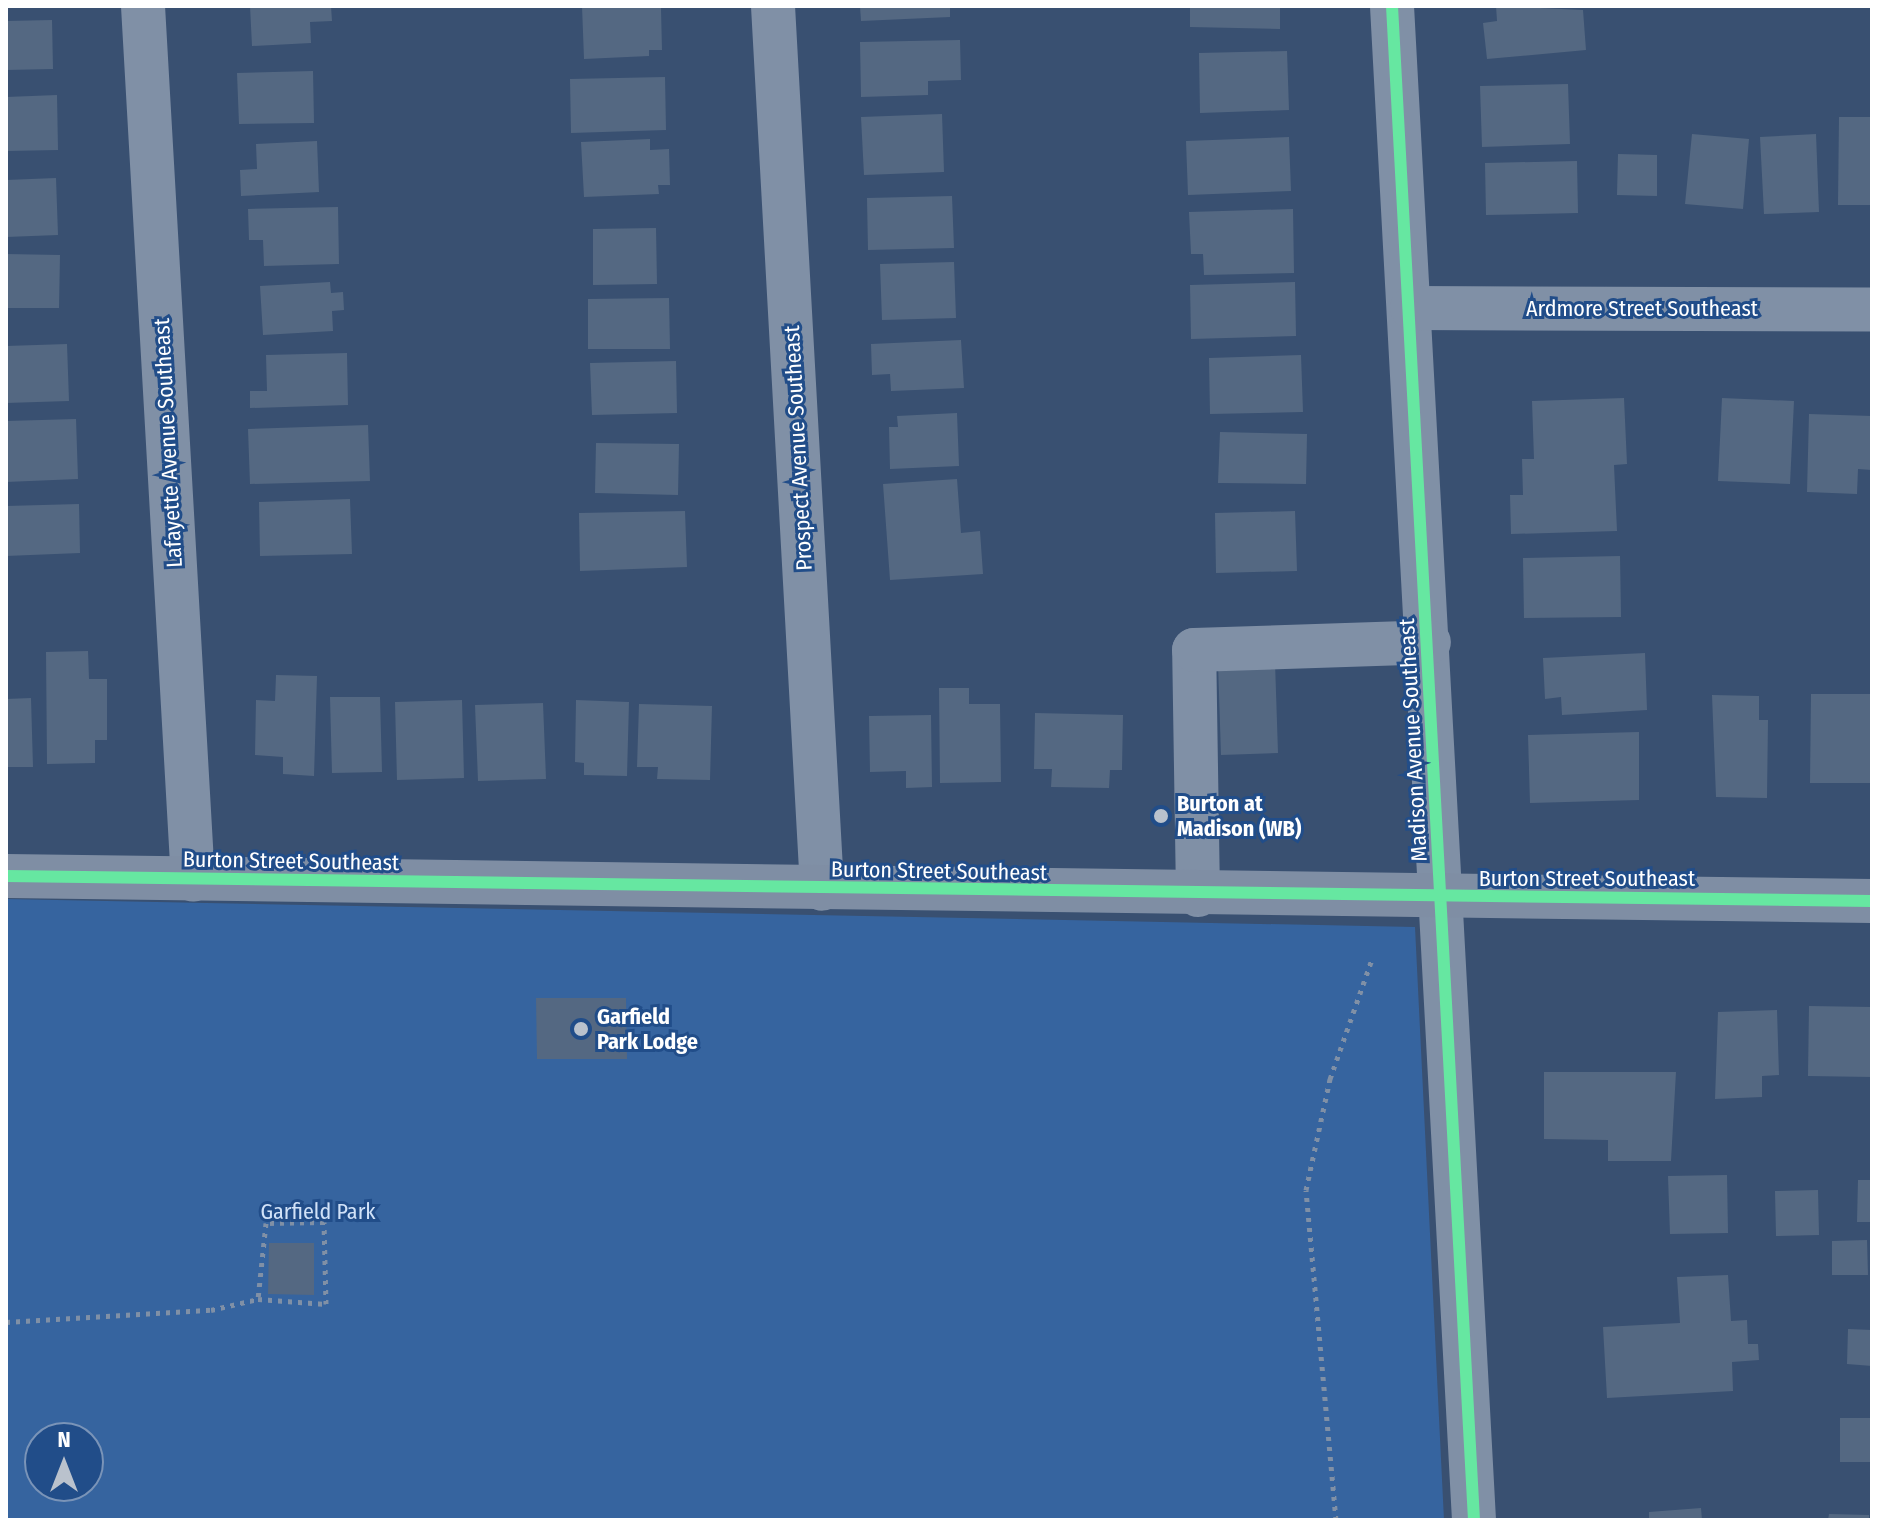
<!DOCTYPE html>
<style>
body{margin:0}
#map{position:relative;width:1878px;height:1526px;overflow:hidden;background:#395071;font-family:"Fira Sans Condensed",sans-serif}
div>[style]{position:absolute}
.green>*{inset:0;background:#36649f}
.building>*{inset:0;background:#546882}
.path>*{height:5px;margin-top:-2.5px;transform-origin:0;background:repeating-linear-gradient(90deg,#8090a6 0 4px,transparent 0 10px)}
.minor>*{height:44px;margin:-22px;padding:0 22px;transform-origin:22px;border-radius:22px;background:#8090a6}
.major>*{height:44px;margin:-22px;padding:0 22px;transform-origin:22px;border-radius:22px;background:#7f8ea4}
.cycleway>*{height:12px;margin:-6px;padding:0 6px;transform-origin:6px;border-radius:6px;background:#66e7a1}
.dots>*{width:22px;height:22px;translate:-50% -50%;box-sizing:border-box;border:4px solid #214d89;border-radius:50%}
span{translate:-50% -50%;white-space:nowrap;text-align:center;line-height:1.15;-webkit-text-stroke:6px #214d89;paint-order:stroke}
.street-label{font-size:22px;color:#fff}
.poi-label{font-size:22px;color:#fff;font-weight:700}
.left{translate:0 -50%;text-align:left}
.park-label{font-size:22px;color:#d1e2f8}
.frame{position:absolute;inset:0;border:8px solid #fff;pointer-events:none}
.north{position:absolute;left:24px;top:1422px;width:80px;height:80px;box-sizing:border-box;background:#214d89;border:2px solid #7a94b8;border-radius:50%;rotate:0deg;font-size:22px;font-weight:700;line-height:32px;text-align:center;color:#fff}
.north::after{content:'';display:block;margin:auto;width:28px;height:36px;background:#bac2cd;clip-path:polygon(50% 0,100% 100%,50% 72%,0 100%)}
</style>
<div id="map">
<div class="green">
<div style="clip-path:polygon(evenodd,6px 899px,1415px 927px,1444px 1520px,6px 1520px,6px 899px,40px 1438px,88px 1438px,88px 1486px,40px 1486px,40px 1438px)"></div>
</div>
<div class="building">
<div style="clip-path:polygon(250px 6px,331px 6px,332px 21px,310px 22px,311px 43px,252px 46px)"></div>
<div style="clip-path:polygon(582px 6px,661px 8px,662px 50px,649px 50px,649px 56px,584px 59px)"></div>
<div style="clip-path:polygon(860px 6px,950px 6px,950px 17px,861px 21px)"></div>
<div style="clip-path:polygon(1190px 6px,1280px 6px,1280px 29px,1190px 27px)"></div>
<div style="clip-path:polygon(1496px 6px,1583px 10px,1586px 50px,1487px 59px,1483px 23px,1497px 21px)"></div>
<div style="clip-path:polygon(52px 20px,53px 69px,6px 70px,6px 21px)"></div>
<div style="clip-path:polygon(960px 40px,961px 80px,928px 81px,928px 95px,861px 97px,860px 42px)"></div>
<div style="clip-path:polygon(1287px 51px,1289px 110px,1200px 113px,1199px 53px)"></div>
<div style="clip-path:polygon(313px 71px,314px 123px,239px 124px,237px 73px)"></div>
<div style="clip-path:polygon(665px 77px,666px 130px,571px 133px,570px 79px)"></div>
<div style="clip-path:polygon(1568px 84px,1570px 144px,1482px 147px,1480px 86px)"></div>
<div style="clip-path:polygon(57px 95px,58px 150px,6px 151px,6px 97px)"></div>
<div style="clip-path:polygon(942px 114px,944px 172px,864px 175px,861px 117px)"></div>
<div style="clip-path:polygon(1839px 117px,1872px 117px,1872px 205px,1838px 205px)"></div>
<div style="clip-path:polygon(1692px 134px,1749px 139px,1743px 209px,1685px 204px)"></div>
<div style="clip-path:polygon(1816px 134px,1819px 212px,1764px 214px,1760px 137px)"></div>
<div style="clip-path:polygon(1289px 137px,1291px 191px,1188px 195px,1186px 141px)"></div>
<div style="clip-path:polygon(650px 139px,650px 150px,669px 149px,670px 185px,658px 185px,659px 194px,584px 197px,581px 142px)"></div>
<div style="clip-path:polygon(317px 141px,319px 192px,241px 196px,240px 170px,257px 169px,256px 144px)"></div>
<div style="clip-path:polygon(1618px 154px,1657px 155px,1657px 196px,1617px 195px)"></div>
<div style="clip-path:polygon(1577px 161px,1578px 213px,1486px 215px,1485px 163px)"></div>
<div style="clip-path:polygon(56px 178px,58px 235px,6px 237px,6px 180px)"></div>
<div style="clip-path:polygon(952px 196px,954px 248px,868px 250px,867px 198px)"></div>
<div style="clip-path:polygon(338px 207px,339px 264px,264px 266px,263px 240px,249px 240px,248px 209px)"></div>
<div style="clip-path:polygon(1293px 209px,1294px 273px,1204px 275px,1203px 254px,1191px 254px,1189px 212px)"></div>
<div style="clip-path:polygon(656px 228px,657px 284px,593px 285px,593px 229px)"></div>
<div style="clip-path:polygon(6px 254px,60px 255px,59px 308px,6px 308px)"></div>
<div style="clip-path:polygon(954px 262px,956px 318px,882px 320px,880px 264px)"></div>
<div style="clip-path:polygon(330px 282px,331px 293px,343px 292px,344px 310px,332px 311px,333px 331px,263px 335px,260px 286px)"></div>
<div style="clip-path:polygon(1295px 282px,1296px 336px,1191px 339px,1190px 285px)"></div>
<div style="clip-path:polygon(669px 298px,670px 349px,588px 349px,588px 299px)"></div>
<div style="clip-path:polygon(961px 340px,964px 388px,891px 391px,890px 374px,872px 375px,871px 344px)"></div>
<div style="clip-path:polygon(67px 344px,69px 401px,6px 403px,6px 346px)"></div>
<div style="clip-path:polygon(347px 353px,348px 405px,250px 408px,250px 391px,267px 391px,266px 355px)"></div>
<div style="clip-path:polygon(1301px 355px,1303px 412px,1210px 414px,1209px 358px)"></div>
<div style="clip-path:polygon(676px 361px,677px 413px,592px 415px,590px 363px)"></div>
<div style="clip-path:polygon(1624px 398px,1627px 464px,1614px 465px,1617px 531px,1511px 534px,1510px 495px,1523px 495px,1522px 459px,1534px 459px,1532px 401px)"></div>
<div style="clip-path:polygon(1722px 398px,1794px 401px,1790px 484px,1718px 481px)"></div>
<div style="clip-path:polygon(957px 413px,959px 466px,890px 469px,889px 427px,898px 427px,897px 416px)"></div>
<div style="clip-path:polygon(1809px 414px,1872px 416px,1872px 470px,1858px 469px,1857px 494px,1807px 492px)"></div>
<div style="clip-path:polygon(76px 419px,78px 479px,6px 482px,6px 421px)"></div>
<div style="clip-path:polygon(368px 425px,370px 481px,250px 484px,248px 429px)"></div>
<div style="clip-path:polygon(1220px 432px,1307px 434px,1306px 484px,1218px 483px)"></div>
<div style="clip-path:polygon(596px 443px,679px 444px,678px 495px,595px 493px)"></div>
<div style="clip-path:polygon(957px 479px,961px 533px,980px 531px,983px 574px,890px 580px,883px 484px)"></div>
<div style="clip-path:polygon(350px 499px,352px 554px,260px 556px,259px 502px)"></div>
<div style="clip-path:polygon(79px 504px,80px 553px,6px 556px,6px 506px)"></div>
<div style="clip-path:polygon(685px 511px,687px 567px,580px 571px,579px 513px)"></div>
<div style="clip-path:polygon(1295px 511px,1297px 571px,1216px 573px,1215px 513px)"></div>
<div style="clip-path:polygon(1620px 556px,1621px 617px,1524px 618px,1523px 558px)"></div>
<div style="clip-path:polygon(88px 651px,89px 679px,107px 679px,107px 740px,95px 740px,95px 763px,47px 764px,46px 652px)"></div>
<div style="clip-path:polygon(1645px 653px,1647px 710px,1562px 715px,1561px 697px,1545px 699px,1543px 658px)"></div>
<div style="clip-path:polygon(1275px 662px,1278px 753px,1221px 755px,1218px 663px)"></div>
<div style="clip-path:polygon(276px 675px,317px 676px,314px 776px,283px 774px,283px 757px,255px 755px,256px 700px,275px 701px)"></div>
<div style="clip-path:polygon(939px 688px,969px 688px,969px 704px,1000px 704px,1001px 782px,940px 783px)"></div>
<div style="clip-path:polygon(1811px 694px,1872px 694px,1872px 783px,1810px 783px)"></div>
<div style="clip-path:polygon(1712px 695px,1759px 696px,1759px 720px,1768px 720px,1767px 798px,1716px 797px)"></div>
<div style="clip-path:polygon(330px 697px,380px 697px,382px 772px,332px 773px)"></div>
<div style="clip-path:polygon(31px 698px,33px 767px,6px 767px,6px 699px)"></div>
<div style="clip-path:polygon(462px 700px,464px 778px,397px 780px,395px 702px)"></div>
<div style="clip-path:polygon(576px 700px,629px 702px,627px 776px,584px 775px,584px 763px,575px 762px)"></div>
<div style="clip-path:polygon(543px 703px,546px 779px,478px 781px,475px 705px)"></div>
<div style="clip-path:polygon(639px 704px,712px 706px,710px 780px,657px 779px,658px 767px,637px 767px)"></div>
<div style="clip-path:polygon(1035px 713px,1123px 715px,1122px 770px,1110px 770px,1109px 788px,1051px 787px,1052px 769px,1034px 769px)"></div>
<div style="clip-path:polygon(931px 715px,932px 787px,906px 788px,906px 771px,870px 772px,869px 716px)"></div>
<div style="clip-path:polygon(1639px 732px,1639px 800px,1530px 803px,1528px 735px)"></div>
<div style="clip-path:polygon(536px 998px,626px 998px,627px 1059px,537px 1059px)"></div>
<div style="clip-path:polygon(1809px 1006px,1872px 1007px,1872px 1077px,1808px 1076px)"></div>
<div style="clip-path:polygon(1777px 1010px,1779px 1075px,1762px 1076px,1762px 1097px,1715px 1099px,1718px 1012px)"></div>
<div style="clip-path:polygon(1544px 1072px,1676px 1072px,1671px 1161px,1608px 1161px,1608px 1140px,1544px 1139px)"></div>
<div style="clip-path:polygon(1727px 1175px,1728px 1233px,1670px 1234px,1668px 1176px)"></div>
<div style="clip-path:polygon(1858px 1180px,1872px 1180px,1872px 1222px,1857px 1222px)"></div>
<div style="clip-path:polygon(1818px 1190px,1819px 1235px,1776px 1236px,1775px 1191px)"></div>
<div style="clip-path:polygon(1867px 1240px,1868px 1275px,1832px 1275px,1832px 1241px)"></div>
<div style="clip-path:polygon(269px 1243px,314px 1243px,314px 1295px,268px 1294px)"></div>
<div style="clip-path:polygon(1728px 1275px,1731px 1321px,1747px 1320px,1748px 1344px,1758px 1344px,1759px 1360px,1732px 1362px,1733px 1391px,1607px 1398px,1603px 1327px,1680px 1323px,1677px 1277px)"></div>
<div style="clip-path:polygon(1848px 1329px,1872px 1330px,1872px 1366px,1847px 1364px)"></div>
<div style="clip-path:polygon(1840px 1418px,1872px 1418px,1872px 1462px,1840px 1462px)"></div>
<div style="clip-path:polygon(1701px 1508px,1702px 1520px,1649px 1520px,1649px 1512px)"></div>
<div style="clip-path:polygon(1829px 1514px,1869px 1515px,1869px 1520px,1828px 1520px)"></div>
</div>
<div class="path">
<div style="left:6px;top:1322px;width:205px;rotate:-3.4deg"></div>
<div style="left:211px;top:1310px;width:48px;rotate:-13.2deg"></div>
<div style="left:258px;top:1299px;width:68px;rotate:4.2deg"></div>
<div style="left:326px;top:1304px;width:82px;rotate:-91.4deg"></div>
<div style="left:324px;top:1222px;width:58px;rotate:179deg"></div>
<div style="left:266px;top:1223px;width:76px;rotate:96deg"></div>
<div style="left:1336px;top:1520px;width:331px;rotate:-95.2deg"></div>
<div style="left:1306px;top:1190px;width:114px;rotate:-77.8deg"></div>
<div style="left:1330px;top:1079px;width:127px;rotate:-70.7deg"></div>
</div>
<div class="minor">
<div style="left:143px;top:6px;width:875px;rotate:86.73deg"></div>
<div style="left:773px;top:6px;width:884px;rotate:86.82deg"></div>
<div style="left:1392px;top:6px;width:1516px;rotate:86.9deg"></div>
<div style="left:1412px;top:308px;width:460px;rotate:0.2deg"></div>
<div style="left:1198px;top:895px;width:245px;rotate:-90.9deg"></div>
<div style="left:1194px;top:650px;width:235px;rotate:-1.9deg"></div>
</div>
<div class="major">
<div style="left:6px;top:876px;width:1866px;rotate:0.77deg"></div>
</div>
<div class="cycleway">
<div style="left:1392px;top:6px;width:1516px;rotate:86.9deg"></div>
<div style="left:6px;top:876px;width:1866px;rotate:0.77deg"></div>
</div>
<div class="dots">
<div style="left:1161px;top:816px;background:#bac2cd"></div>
<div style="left:581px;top:1029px;background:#bac2cd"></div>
</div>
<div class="street-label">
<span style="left:1642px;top:309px">Ardmore Street Southeast</span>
<span style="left:168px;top:443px;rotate:-93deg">Lafayette Avenue Southeast</span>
<span style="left:798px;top:448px;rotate:-93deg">Prospect Avenue Southeast</span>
<span style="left:1413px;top:740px;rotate:-93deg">Madison Avenue Southeast</span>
<span style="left:291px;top:861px;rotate:1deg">Burton Street Southeast</span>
<span style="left:939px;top:871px;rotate:1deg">Burton Street Southeast</span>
<span style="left:1587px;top:879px">Burton Street Southeast</span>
</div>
<div class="poi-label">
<span class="left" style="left:1177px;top:816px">Burton at<br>Madison (WB)</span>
<span class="left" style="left:597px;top:1029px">Garfield<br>Park Lodge</span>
</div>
<div class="park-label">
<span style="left:318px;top:1212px">Garfield Park</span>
</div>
<div class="frame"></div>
<div class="north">N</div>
</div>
